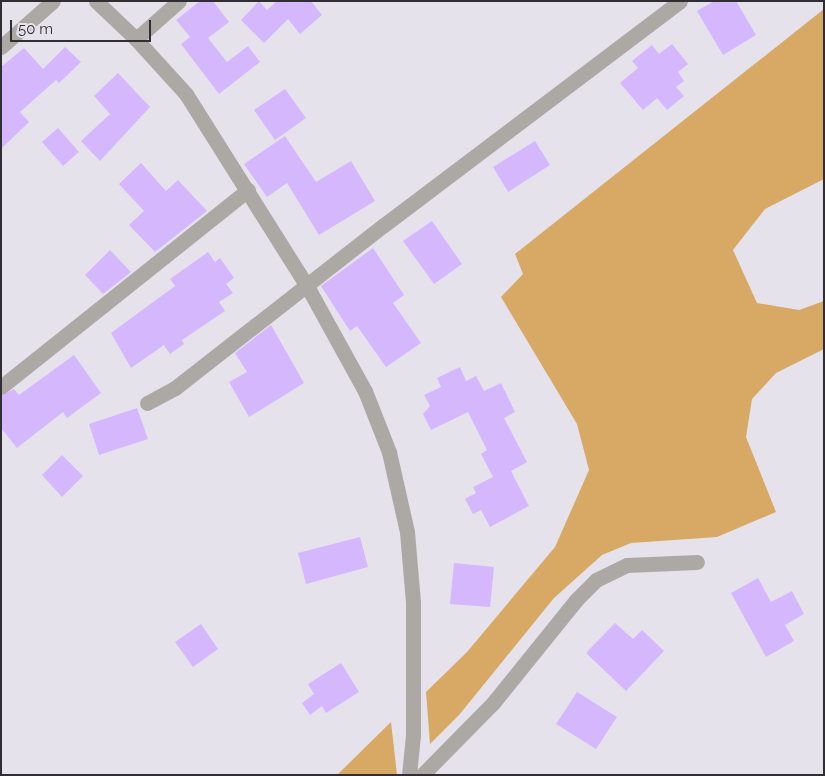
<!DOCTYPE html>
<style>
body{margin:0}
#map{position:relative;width:825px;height:776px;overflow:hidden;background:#e6e2ec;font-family:Raleway,sans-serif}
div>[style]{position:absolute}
.forest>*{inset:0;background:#d7a965}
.building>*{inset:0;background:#d5b7fe}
.minor>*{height:15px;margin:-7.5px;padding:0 7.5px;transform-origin:7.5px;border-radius:7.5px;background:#aca9a5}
span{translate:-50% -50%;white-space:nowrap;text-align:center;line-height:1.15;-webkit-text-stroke:5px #e6e2ec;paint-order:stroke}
.frame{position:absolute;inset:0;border:2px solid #302e32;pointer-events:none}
.scale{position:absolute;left:10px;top:20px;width:141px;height:22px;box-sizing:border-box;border:2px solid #302e32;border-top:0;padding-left:6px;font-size:15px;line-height:18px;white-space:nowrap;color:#302e32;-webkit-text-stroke:4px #e6e2ec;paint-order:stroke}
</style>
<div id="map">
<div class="forest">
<div style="clip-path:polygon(824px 9px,824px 179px,765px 209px,733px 250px,757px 303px,799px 310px,824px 301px,824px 349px,776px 373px,752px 399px,746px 437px,776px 512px,717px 537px,631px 543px,602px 555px,554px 598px,459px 715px,430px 744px,426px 692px,467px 652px,555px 547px,589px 470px,577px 424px,501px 297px,523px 274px,515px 254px)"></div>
<div style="clip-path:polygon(391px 722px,397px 775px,337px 775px)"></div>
</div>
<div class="building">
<div style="clip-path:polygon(200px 1px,213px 1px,229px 22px,208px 38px,227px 62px,248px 46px,260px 62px,219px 94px,181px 44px,190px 37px,176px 20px)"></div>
<div style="clip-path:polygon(259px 1px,267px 10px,277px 1px,311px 1px,322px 15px,300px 34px,288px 19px,264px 43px,241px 20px)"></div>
<div style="clip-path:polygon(714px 1px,736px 1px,756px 35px,723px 55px,697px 11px)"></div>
<div style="clip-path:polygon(672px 44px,688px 64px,678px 72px,684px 81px,676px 87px,684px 96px,667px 110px,657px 98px,643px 110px,620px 83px,638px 68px,632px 61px,652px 45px,659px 54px)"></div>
<div style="clip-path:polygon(65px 47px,81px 62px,59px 83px,56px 80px,20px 112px,29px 122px,1px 149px,1px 67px,24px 48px,43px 69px)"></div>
<div style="clip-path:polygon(118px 73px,150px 107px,100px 161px,81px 141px,110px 114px,94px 96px)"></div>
<div style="clip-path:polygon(285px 89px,306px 118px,275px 140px,254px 110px)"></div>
<div style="clip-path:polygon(58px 128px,79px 152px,63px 166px,42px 142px)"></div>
<div style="clip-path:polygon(285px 136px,316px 182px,351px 161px,375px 201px,319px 235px,287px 183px,267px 197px,244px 164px)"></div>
<div style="clip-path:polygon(535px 141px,550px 165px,508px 192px,493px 167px)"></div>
<div style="clip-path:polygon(141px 163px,166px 191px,178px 180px,207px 211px,155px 252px,129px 225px,144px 211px,119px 184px)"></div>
<div style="clip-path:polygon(432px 221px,462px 264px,434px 284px,403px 241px)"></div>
<div style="clip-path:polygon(373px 248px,404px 295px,393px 303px,421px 343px,386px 367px,357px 326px,350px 331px,321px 286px)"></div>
<div style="clip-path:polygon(110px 250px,131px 272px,103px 294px,85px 275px)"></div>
<div style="clip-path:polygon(208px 252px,215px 262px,220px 258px,234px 278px,226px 284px,233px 293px,219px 302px,225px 311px,182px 340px,184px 344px,170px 354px,164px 345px,131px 368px,111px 333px,175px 286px,170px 279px)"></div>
<div style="clip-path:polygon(271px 325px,304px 383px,249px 417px,229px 382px,247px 372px,235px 353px)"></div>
<div style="clip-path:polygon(74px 355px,101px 393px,67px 418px,63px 412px,17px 448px,1px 428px,1px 396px,14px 389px,19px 395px)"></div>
<div style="clip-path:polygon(460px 367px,466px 381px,476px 376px,484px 391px,501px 383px,515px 412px,504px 418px,527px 462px,511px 471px,529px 506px,490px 527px,481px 510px,473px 514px,465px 499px,476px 493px,473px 487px,493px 477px,481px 454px,487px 450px,468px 412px,431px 430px,423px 414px,430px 406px,424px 395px,441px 387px,437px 378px)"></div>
<div style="clip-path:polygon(137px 408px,148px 439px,99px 455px,89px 424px)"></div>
<div style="clip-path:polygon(62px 455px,83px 476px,62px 497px,42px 475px)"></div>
<div style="clip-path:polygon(360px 537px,368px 567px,306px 584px,298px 553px)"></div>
<div style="clip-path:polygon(454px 563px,494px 567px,490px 607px,450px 604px)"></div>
<div style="clip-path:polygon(758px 578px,771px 602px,792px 591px,804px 614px,785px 625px,794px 641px,766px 657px,731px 593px)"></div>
<div style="clip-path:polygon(615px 623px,633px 639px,642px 630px,664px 651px,626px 691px,586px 653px)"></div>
<div style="clip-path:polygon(201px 624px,218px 649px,193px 667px,175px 642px)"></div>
<div style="clip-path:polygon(341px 663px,359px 692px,326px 713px,322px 706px,310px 715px,302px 703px,314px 694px,308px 684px)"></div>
<div style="clip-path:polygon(577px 692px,617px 717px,596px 749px,556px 724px)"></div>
</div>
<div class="minor">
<div style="left:96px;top:1px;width:55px;rotate:43.5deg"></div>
<div style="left:136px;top:39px;width:74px;rotate:47.7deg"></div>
<div style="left:186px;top:94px;width:227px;rotate:57.8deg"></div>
<div style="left:307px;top:286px;width:120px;rotate:61.1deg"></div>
<div style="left:365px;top:391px;width:66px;rotate:68.5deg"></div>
<div style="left:389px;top:452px;width:82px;rotate:77.3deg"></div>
<div style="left:407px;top:532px;width:70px;rotate:85.1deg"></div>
<div style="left:413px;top:602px;width:133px;rotate:90deg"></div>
<div style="left:413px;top:735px;width:40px;rotate:95.7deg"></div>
<div style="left:136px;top:39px;width:57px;rotate:-41.5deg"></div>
<div style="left:1px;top:47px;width:69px;rotate:-41.5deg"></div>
<div style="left:1px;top:387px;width:316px;rotate:-38.6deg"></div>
<div style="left:147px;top:403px;width:32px;rotate:-28deg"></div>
<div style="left:175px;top:388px;width:265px;rotate:-38deg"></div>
<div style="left:384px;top:225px;width:371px;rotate:-37.1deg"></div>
<div style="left:422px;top:775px;width:101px;rotate:-45.4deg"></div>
<div style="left:493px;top:703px;width:132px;rotate:-51.1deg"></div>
<div style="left:576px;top:600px;width:28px;rotate:-45deg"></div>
<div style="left:596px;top:580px;width:34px;rotate:-26deg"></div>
<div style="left:627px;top:565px;width:70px;rotate:-2.5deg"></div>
</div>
<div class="frame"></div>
<div class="scale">50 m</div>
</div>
